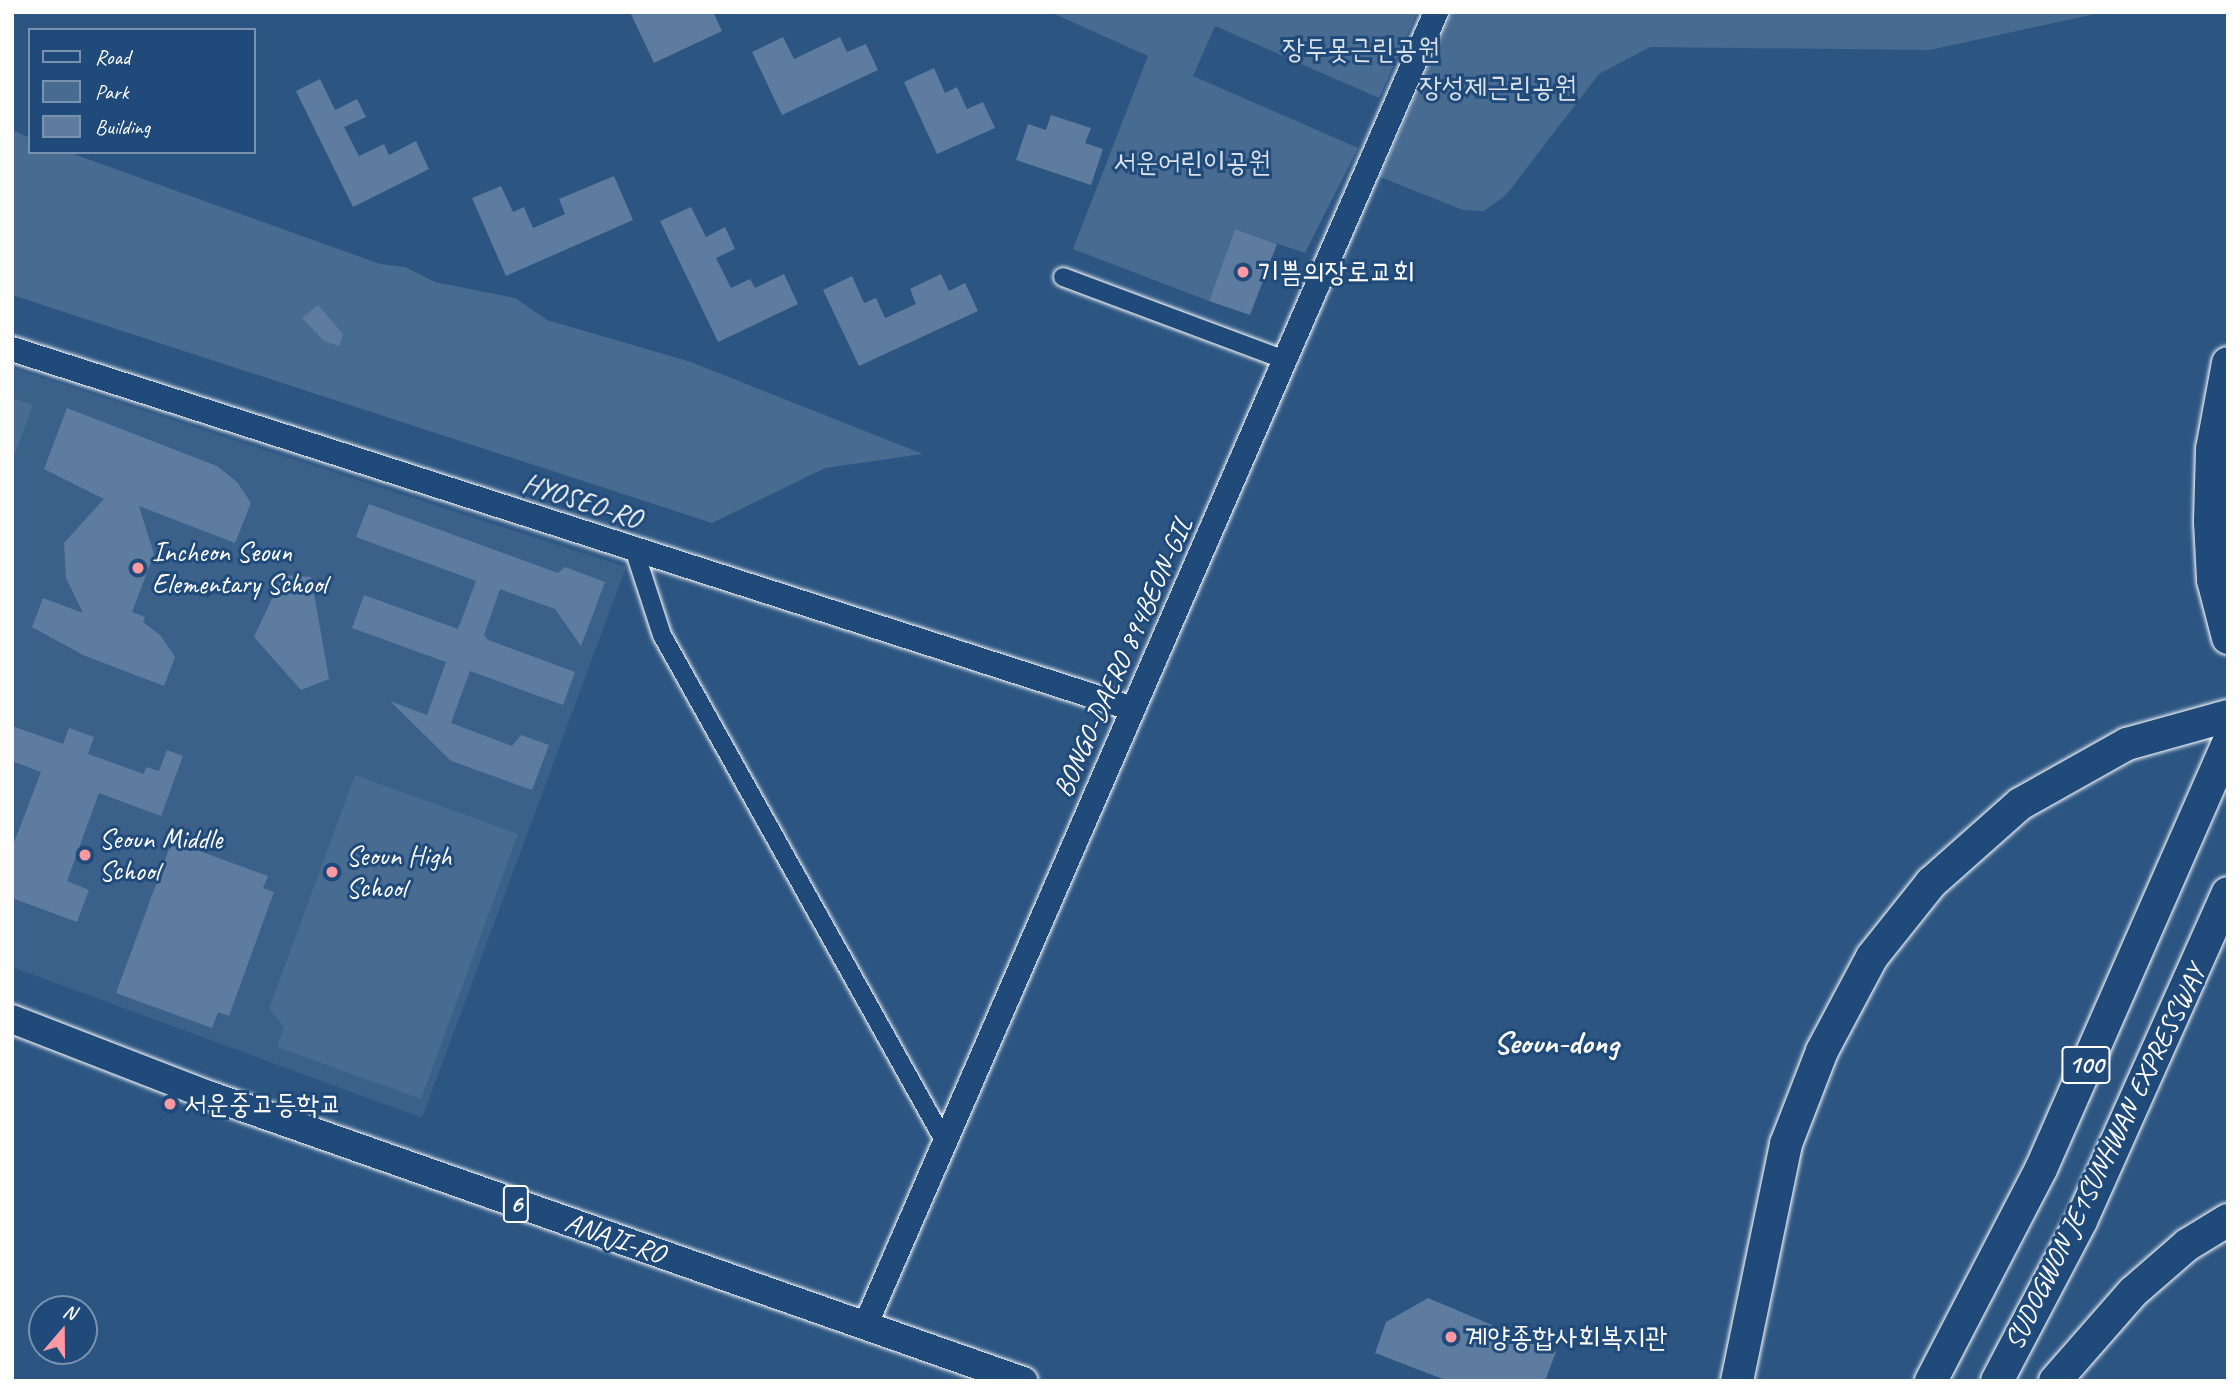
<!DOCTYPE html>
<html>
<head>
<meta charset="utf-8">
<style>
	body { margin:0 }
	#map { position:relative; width:2240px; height:1393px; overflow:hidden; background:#2c5582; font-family:Caveat,"Poor Story",sans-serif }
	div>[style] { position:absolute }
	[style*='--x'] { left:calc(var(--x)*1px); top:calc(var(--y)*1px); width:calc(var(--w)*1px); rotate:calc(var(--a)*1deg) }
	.built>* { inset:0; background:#3b618b }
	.green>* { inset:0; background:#486b92 }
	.building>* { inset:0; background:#5e7c9f }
	.roads { filter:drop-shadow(0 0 2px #fff) drop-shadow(0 0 2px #fff) }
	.street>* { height:18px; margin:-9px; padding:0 9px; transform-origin:9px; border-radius:9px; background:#1f4a7a }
	.secondary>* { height:24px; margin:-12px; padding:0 12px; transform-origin:12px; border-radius:12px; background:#1f4a7a }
	.primary>* { height:28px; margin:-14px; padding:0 14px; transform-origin:14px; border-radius:14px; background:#1f4a7a }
	.highway>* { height:32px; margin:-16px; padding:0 16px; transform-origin:16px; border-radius:16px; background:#1f4a7a }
	.dots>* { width:19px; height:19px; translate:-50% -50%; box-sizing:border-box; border:4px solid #1f4a7a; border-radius:50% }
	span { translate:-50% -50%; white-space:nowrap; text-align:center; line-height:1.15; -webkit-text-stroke:6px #1f4a7a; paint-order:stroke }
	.shield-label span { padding:2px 5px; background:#1f4a7a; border:2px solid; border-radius:5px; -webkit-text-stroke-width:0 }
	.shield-label { font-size:26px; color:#fff; font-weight:700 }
	.park-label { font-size:28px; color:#dae1e9 }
	.poi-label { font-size:28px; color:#fff }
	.left { translate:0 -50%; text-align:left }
	.street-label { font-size:28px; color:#fff }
	.quarter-label { font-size:32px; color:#fff; font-weight:700 }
	.frame { position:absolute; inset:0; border:14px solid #fff; pointer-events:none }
	.legend { position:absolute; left:28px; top:28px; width:228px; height:126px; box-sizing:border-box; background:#1f4a7a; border:2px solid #7992af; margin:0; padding:9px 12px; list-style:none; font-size:21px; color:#fff }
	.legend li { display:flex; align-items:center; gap:14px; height:35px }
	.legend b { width:35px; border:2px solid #7992af }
	.north { position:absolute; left:28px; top:1295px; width:70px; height:70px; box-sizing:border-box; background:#1f4a7a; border:2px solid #7992af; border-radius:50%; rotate:20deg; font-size:19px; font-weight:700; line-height:28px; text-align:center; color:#fff }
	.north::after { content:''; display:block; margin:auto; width:24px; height:32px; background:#ff9aa2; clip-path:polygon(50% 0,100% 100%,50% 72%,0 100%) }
</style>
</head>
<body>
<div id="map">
	<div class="built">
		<i style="clip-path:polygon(12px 368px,626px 567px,422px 1118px,12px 967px)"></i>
	</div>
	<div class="green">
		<i style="clip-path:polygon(1050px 12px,1417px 12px,1379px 98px,1215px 26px,1193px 76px,1358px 148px,1305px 253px,1235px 229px,1209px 301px,1073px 249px,1148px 56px)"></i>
		<i style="clip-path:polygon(1452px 12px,2104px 12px,1930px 50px,1650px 47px,1599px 74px,1506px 195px,1484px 211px,1463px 210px,1380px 177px)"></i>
		<i style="clip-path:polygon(12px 130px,30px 138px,30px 152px,68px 152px,380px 264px,405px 267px,435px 282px,515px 298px,547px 320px,691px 362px,923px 454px,825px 468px,712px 523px,12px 295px)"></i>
		<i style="clip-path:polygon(12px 398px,33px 405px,12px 462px)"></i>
		<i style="clip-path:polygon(355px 775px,518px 834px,421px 1099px,277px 1047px,284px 1027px,269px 1009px)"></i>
	</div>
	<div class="building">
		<i style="clip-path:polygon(630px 12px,713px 12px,722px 31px,654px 63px)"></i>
		<i style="clip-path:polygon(783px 37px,794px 59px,840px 37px,847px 52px,866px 44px,878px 70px,782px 115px,752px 52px)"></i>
		<i style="clip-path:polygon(934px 68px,945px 93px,957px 87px,967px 109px,983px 102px,995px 128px,937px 154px,904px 82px)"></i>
		<i style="clip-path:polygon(320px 79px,335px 110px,357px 99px,366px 117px,344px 127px,359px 156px,384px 144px,389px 155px,416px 141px,429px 169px,353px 207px,296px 91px)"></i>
		<i style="clip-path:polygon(1051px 115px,1091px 128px,1085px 143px,1103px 149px,1091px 185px,1016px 160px,1028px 124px,1046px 130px)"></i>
		<i style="clip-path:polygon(614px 176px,633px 220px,506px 276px,472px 198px,501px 186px,513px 212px,524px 207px,533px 228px,565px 214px,559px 199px)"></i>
		<i style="clip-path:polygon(691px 207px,706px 237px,725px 227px,735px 249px,716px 258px,731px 288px,750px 279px,755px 288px,784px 274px,798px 304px,718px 342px,660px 221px)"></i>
		<i style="clip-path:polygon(1235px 229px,1277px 244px,1250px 315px,1209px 301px)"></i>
		<i style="clip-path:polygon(941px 274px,949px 291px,965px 283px,978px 311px,859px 366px,823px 290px,852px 276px,864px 303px,876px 298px,885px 318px,916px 304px,910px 289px)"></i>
		<i style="clip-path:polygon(318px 305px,343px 334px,339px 346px,324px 341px,302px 318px)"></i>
		<i style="clip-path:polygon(67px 408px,217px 466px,237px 482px,251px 503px,235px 543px,139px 506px,154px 554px,132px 612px,145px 617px,143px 622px,161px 636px,175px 657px,164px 686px,83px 655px,32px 627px,43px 598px,83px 613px,66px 578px,64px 543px,104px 499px,44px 469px)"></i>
		<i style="clip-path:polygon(369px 504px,558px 573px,565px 567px,605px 582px,581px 646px,555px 609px,500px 589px,484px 635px,488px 640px,575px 672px,563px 705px,470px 671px,451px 723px,512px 746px,521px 735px,549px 745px,532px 790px,451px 761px,390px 701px,427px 715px,446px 662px,352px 628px,364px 595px,458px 629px,476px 581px,356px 537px)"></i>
		<i style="clip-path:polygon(283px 575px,311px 577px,329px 679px,301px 690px,254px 637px)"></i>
		<i style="clip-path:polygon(12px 726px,63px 744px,69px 728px,94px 737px,88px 754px,144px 774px,146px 767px,159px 771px,167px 750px,183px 756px,161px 816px,99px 793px,67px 881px,89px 890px,77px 922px,12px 898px,12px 848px,41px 772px,12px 761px)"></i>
		<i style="clip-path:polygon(172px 841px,268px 876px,263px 888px,274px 892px,229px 1016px,218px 1012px,212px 1028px,116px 993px)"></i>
		<i style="clip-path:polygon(1428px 1298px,1556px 1352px,1545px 1381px,1448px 1381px,1375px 1353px,1386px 1322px)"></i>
	</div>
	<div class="roads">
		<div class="street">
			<i style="--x:1063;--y:277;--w:237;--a:20.5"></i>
			<i style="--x:634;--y:549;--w:90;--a:72"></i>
			<i style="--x:662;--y:635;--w:581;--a:60.83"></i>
		</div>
		<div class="secondary">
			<i style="--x:12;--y:349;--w:1177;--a:17.8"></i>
			<i style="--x:865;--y:1326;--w:1433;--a:-66.51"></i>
		</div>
		<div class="primary">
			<i style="--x:12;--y:1019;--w:213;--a:21.2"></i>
			<i style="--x:211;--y:1096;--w:861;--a:19.34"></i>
		</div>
		<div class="highway">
			<i style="--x:2228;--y:363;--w:87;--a:100.5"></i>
			<i style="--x:2212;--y:449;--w:73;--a:91.6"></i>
			<i style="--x:2210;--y:522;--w:58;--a:87"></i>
			<i style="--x:2213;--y:580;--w:60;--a:75.5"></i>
			<i style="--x:1737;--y:1381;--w:242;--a:-78.3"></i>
			<i style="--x:1786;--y:1144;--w:100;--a:-68.8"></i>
			<i style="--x:1822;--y:1051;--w:106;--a:-62"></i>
			<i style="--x:1872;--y:957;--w:95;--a:-51.4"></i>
			<i style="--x:1931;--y:883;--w:119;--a:-41.6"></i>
			<i style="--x:2020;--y:804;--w:123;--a:-29.3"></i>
			<i style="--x:2127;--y:744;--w:105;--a:-15.5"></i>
			<i style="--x:1931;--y:1381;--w:239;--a:-62.6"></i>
			<i style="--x:2041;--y:1169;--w:465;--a:-66.3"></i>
			<i style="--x:1997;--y:1381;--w:181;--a:-62.3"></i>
			<i style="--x:2081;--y:1221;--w:359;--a:-65.9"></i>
			<i style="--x:2055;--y:1381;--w:118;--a:-48.8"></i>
			<i style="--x:2133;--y:1292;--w:72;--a:-41"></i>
			<i style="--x:2187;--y:1245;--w:48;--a:-31.4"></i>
		</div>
	</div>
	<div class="dots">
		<i style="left:1243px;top:272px;background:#ff9aa2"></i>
		<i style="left:138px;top:568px;background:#ff9aa2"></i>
		<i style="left:85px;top:855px;background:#ff9aa2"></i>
		<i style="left:332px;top:872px;background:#ff9aa2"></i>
		<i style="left:170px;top:1104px;background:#ff9aa2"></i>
		<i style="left:1451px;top:1337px;background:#ff9aa2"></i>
	</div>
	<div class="shield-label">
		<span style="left:2086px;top:1065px">100</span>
		<span style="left:516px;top:1204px">6</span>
	</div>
	<div class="park-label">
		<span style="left:1361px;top:49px">장두못근린공원</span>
		<span style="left:1498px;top:87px">장성제근린공원</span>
		<span style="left:1192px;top:162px">서운어린이공원</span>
	</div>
	<div class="poi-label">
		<span class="left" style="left:1257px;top:272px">기쁨의장로교회</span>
		<span class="left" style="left:152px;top:568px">Incheon Seoun<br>Elementary School</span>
		<span class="left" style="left:99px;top:855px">Seoun Middle<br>School</span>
		<span class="left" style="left:346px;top:872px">Seoun High<br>School</span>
		<span class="left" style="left:184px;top:1104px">서운중고등학교</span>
		<span class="left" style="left:1465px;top:1337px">계양종합사회복지관</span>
	</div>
	<div class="street-label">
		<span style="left:582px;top:501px;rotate:18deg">HYOSEO-RO</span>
		<span style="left:1123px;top:657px;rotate:-66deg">BONGO-DAERO 894BEON-GIL</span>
		<span style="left:2105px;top:1157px;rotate:-64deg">SUDOGWON JE1SUNHWAN EXPRESSWAY</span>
		<span style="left:615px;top:1238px;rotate:19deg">ANAJI-RO</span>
	</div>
	<div class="quarter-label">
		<span style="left:1556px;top:1043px">Seoun-dong</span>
	</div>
	<div class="frame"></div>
	<ul class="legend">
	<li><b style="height:9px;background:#1f4a7a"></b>Road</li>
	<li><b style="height:19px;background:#486b92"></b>Park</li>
	<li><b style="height:19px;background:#5e7c9f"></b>Building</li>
	</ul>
	<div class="north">N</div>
</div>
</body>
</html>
